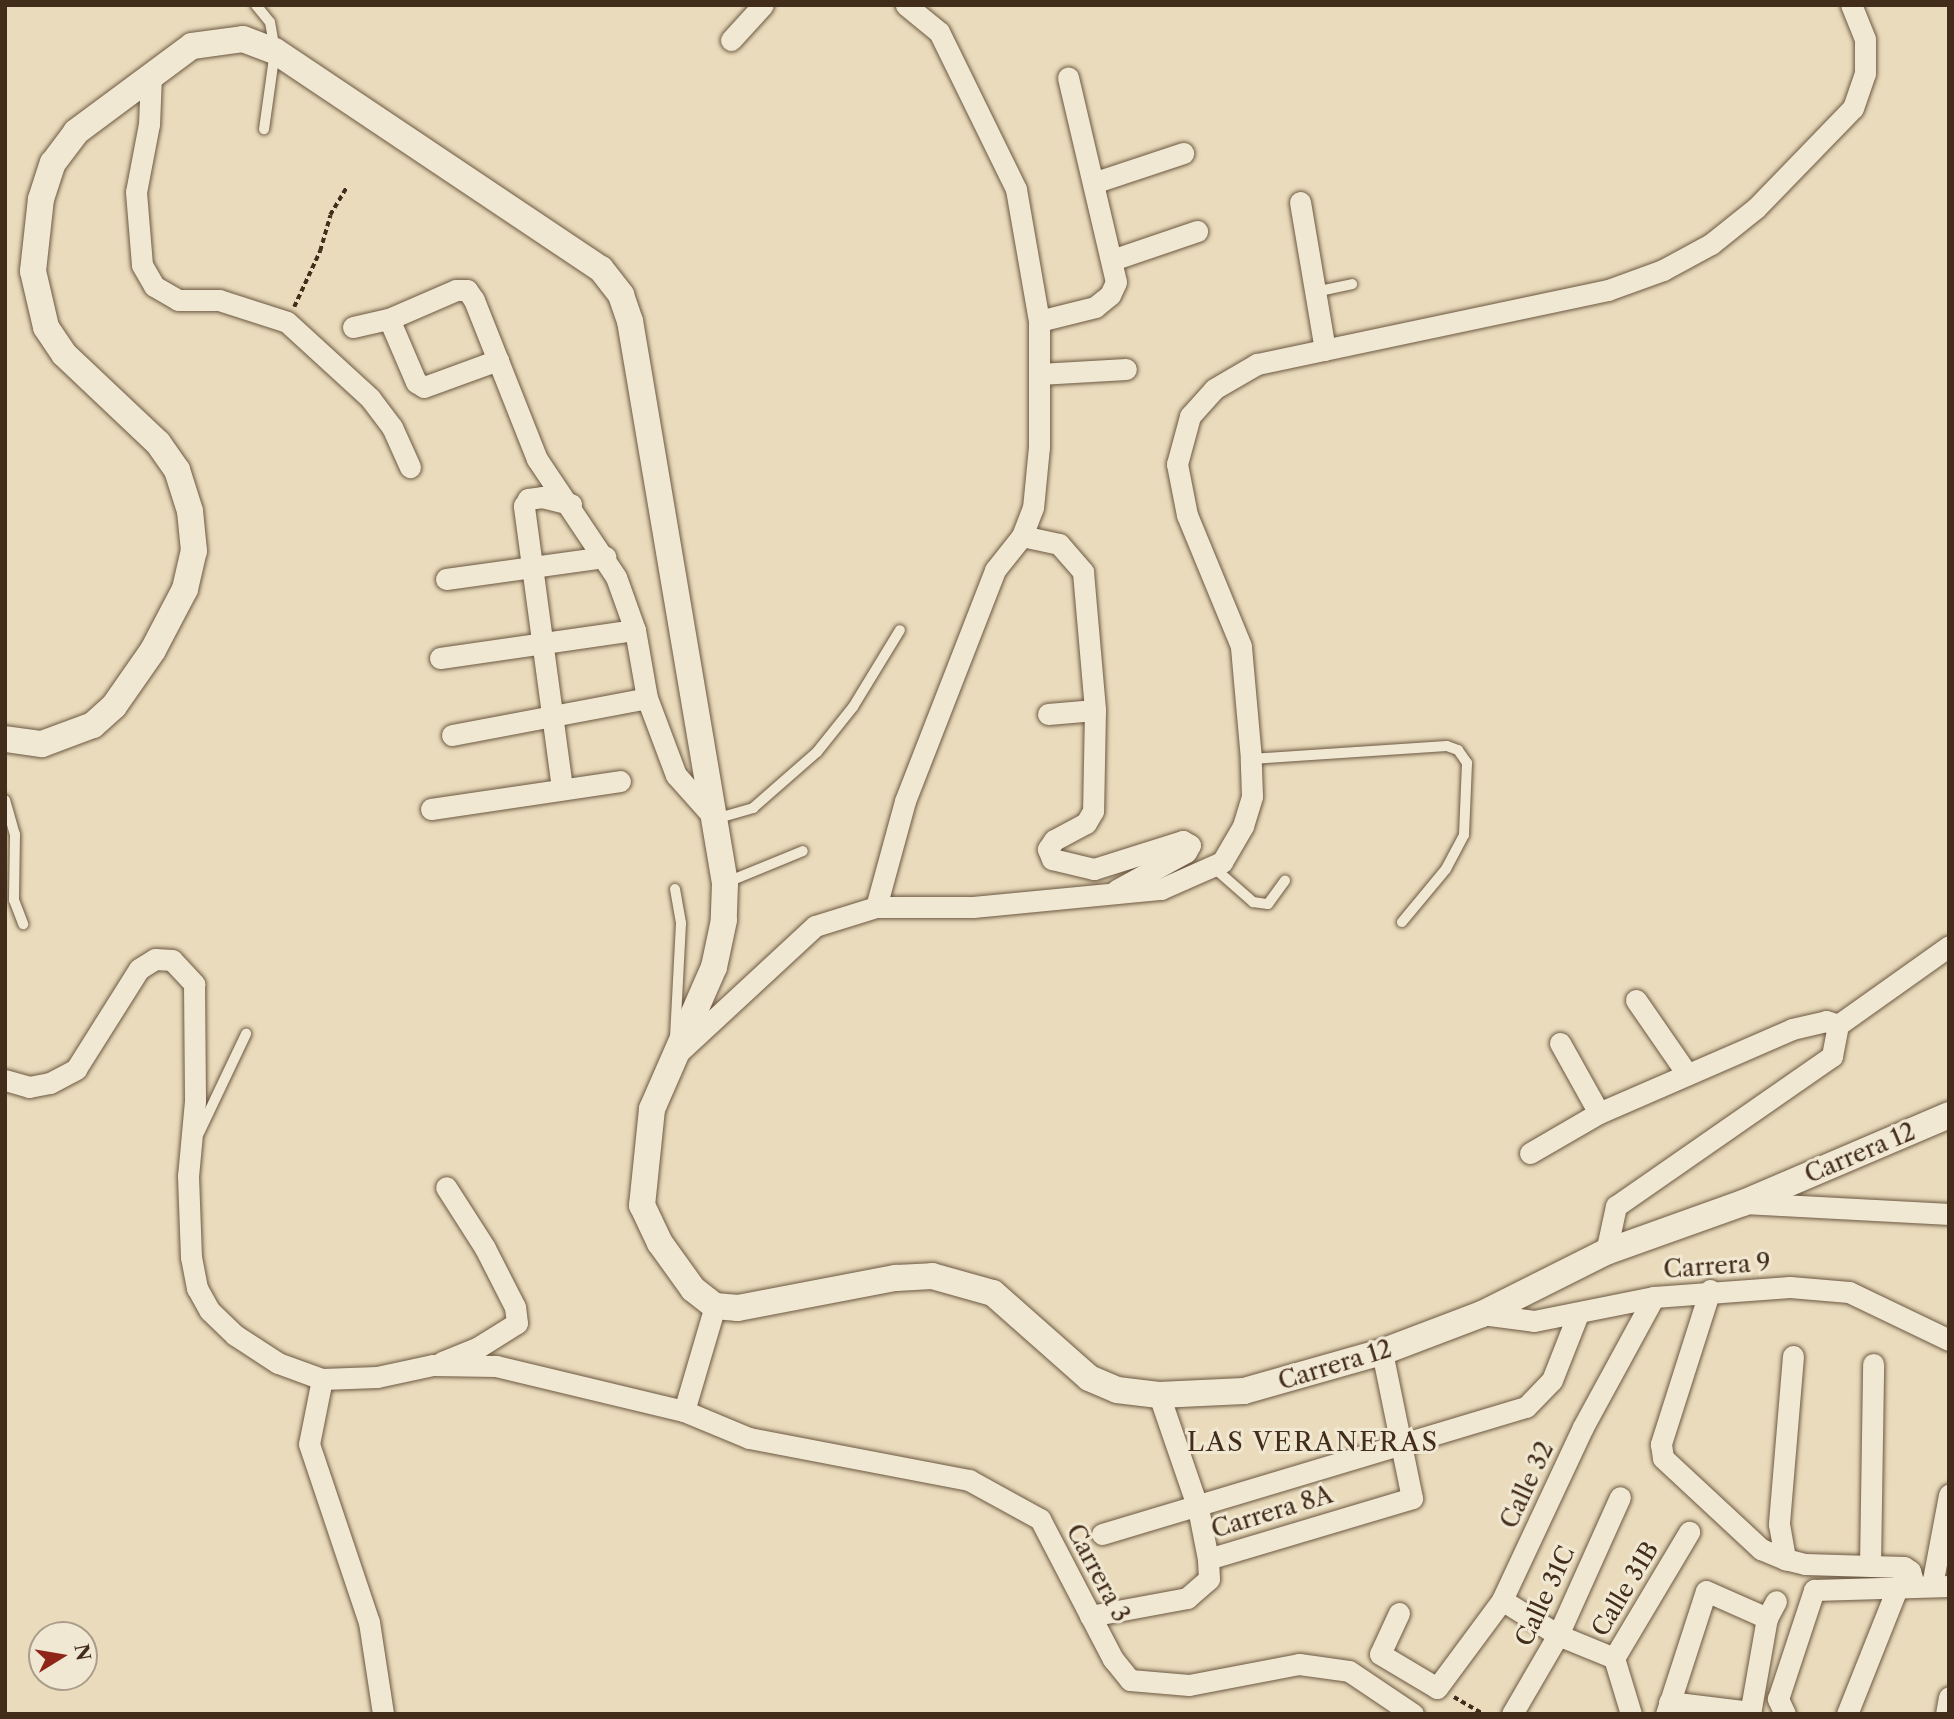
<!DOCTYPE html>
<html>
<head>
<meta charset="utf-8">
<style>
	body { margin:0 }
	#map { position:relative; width:1954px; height:1719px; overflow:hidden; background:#e9dbbb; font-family:"Libre Caslon Text",serif }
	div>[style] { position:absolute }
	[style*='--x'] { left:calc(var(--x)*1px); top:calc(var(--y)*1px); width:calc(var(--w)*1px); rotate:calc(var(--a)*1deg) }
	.path>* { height:3.5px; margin-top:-1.75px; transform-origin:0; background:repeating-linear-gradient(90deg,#422c1a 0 5px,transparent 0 8.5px) }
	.roads { filter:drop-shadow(0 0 2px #6c5842) drop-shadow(0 0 2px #6c5842) }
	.service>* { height:10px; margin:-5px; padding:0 5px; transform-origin:5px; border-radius:5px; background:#f1e8d3 }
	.minor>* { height:21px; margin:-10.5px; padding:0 10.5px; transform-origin:10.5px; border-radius:10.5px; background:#f1e8d3 }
	.tertiary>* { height:26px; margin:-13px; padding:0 13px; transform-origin:13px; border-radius:13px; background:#f1e8d3 }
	span { translate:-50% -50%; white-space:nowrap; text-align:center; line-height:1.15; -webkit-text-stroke:6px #f1e8d3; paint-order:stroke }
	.street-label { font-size:24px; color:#422c1a }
	.neighbourhood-label { font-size:26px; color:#422c1a; letter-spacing:2px }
	.frame { position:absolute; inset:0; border:7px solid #422c1a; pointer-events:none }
	.north { position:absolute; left:28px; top:1621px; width:70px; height:70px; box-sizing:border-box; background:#f1e8d3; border:2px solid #ab9d89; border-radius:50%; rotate:79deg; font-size:19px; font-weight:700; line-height:28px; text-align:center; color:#422c1a }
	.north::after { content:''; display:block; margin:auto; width:24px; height:32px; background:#8f2418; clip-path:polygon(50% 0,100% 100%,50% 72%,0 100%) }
</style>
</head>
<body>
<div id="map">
	<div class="path">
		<i style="--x:294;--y:307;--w:62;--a:-65.1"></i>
		<i style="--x:320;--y:251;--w:37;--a:-74"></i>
		<i style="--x:330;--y:215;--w:33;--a:-59"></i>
		<i style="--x:1454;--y:1697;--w:34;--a:30"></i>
	</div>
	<div class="roads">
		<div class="service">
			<i style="--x:256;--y:5;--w:22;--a:51"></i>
			<i style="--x:270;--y:22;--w:29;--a:80"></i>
			<i style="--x:275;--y:51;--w:79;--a:98"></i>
			<i style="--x:1315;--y:292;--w:38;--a:-12"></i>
			<i style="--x:1251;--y:759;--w:196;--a:-3.8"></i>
			<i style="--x:1447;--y:746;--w:12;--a:20"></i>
			<i style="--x:1458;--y:750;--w:16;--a:55"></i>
			<i style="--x:1467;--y:763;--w:72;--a:92.4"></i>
			<i style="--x:1464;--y:835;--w:38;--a:118"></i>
			<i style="--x:1446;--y:869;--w:69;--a:129.7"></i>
			<i style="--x:5;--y:800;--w:35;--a:74"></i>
			<i style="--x:15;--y:834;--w:66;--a:90.9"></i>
			<i style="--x:14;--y:900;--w:26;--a:69"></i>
			<i style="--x:715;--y:819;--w:40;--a:-16"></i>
			<i style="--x:753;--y:808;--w:85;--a:-41.2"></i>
			<i style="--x:817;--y:752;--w:58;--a:-51.3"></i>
			<i style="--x:853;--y:707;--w:90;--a:-58.6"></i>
			<i style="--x:1212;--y:866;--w:55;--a:41.3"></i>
			<i style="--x:1253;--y:902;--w:15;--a:8"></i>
			<i style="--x:1268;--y:904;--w:29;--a:-54"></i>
			<i style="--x:725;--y:883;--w:84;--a:-22.3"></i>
			<i style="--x:675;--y:889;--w:35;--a:80"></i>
			<i style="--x:681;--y:923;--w:116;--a:93"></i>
			<i style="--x:199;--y:1133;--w:110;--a:-64.6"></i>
		</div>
		<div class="minor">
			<i style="--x:731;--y:40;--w:47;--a:-47.6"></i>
			<i style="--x:151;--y:75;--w:49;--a:92.3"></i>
			<i style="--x:149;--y:124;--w:69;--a:100.8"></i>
			<i style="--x:136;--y:192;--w:73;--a:85.3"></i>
			<i style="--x:142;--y:265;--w:24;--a:60"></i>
			<i style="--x:154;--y:286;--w:28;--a:30"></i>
			<i style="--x:178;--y:300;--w:41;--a:0"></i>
			<i style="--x:219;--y:300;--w:71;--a:17.9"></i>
			<i style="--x:287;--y:322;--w:113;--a:42.5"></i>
			<i style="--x:370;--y:398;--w:36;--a:53"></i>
			<i style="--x:392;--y:427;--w:44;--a:65.8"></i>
			<i style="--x:1096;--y:182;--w:92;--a:-18.4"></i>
			<i style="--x:1300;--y:202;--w:150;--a:80.4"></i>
			<i style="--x:1112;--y:260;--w:90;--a:-18.8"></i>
			<i style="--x:389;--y:319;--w:69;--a:66.8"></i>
			<i style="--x:416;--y:382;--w:9;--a:32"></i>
			<i style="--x:424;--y:387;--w:79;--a:-20"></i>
			<i style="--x:1039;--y:321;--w:58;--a:-14"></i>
			<i style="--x:1095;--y:307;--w:19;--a:-39"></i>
			<i style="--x:1110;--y:295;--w:14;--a:-65"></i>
			<i style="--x:1116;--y:282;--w:210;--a:-103.2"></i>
			<i style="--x:353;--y:327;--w:37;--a:-13"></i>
			<i style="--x:389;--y:319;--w:73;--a:-23.4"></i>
			<i style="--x:456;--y:290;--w:11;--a:0"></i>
			<i style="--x:467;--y:290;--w:12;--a:55"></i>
			<i style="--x:474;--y:300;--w:171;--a:68.4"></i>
			<i style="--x:537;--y:459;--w:142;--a:56.2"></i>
			<i style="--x:616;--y:577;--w:56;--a:70.3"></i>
			<i style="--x:635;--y:630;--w:69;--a:80"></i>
			<i style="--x:647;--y:698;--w:82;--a:69.4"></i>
			<i style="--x:676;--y:775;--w:59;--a:48.4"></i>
			<i style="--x:1039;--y:374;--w:87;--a:-3.3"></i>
			<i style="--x:1022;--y:536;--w:38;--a:12"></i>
			<i style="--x:1059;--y:544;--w:37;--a:49"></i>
			<i style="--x:1083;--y:572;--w:139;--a:85"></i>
			<i style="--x:1095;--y:710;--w:101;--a:91.1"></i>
			<i style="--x:1093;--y:811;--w:14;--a:120"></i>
			<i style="--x:1086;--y:823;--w:36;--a:152"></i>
			<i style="--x:1054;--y:840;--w:11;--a:124"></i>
			<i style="--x:1048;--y:849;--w:11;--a:68"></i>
			<i style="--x:1052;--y:859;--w:43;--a:13.4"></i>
			<i style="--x:1094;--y:869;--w:93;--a:-17.5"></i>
			<i style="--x:1183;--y:841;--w:8;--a:30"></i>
			<i style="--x:1190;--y:845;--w:8;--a:120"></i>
			<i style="--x:1186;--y:852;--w:79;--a:151.2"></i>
			<i style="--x:446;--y:579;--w:161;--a:-7.9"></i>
			<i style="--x:440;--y:658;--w:197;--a:-8.2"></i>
			<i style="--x:1048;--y:714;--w:47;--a:-4.9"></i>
			<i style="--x:452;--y:735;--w:198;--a:-10.7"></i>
			<i style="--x:562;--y:788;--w:285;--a:-97.7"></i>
			<i style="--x:524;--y:506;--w:8;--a:-60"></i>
			<i style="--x:528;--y:499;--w:14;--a:-8"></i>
			<i style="--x:542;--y:497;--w:30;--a:14"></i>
			<i style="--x:431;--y:809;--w:191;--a:-8.4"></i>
			<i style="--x:876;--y:907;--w:110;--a:-74.7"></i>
			<i style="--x:905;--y:801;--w:248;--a:-68.7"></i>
			<i style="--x:995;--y:570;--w:43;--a:-51.5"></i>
			<i style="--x:1022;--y:536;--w:30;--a:-69"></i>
			<i style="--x:1033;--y:508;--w:61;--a:-84.4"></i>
			<i style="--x:1039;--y:447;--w:126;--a:-90"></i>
			<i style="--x:1039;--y:321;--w:134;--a:-99.9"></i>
			<i style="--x:1016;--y:189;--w:175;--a:-116.1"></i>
			<i style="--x:939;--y:32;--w:43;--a:-140.7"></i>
			<i style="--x:1636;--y:1000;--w:90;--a:55.4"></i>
			<i style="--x:1838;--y:1025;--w:136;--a:-35.4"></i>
			<i style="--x:1560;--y:1043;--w:80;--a:60.9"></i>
			<i style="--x:680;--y:1051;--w:184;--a:-42.8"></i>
			<i style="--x:815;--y:926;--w:64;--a:-17.3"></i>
			<i style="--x:876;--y:907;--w:97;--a:0"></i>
			<i style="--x:973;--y:907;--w:189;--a:-5.5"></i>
			<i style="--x:1161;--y:889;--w:67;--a:-23.9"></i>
			<i style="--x:1222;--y:862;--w:42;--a:-59.7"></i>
			<i style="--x:1243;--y:826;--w:31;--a:-73"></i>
			<i style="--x:1252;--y:796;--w:37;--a:-92"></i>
			<i style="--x:1251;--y:759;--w:113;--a:-95.1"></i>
			<i style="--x:1241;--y:646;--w:142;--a:-112.4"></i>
			<i style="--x:1187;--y:515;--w:52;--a:-101.1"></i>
			<i style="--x:1177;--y:464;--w:50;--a:-74.8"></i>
			<i style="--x:1190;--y:416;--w:36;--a:-48"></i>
			<i style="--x:1214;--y:389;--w:50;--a:-30.2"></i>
			<i style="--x:1257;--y:364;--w:359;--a:-11.9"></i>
			<i style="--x:1608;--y:290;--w:59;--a:-20"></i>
			<i style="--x:1663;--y:270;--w:55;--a:-28.4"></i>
			<i style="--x:1711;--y:244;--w:58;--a:-38.7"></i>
			<i style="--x:1756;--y:208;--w:139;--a:-45.9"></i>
			<i style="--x:1853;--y:108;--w:37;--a:-71"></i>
			<i style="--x:1865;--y:73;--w:34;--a:-90"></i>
			<i style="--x:1865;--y:39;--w:37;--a:-112"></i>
			<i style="--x:5;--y:1080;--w:25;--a:16"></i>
			<i style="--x:29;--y:1087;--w:21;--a:-11"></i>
			<i style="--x:50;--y:1083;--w:30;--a:-28"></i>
			<i style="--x:76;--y:1069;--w:118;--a:-57.8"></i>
			<i style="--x:139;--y:969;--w:19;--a:-32"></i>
			<i style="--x:155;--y:959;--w:17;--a:3"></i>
			<i style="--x:172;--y:960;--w:33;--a:47"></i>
			<i style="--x:194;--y:984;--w:117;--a:89.5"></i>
			<i style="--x:195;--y:1101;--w:75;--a:95.3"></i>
			<i style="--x:188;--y:1176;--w:81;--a:87.9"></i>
			<i style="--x:191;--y:1257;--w:32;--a:79"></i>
			<i style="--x:197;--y:1288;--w:26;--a:61"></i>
			<i style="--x:210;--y:1311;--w:35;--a:44"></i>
			<i style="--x:235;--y:1335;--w:51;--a:33.1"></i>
			<i style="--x:278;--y:1363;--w:47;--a:20"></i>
			<i style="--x:322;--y:1379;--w:55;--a:-2.1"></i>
			<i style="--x:377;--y:1377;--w:57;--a:-12.1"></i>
			<i style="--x:433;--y:1365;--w:63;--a:0.9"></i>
			<i style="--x:496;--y:1366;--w:193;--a:13.5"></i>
			<i style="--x:684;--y:1411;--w:70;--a:22.6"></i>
			<i style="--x:749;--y:1438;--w:224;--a:10.8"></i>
			<i style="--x:969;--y:1480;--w:81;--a:28.8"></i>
			<i style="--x:1040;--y:1519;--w:158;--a:62.5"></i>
			<i style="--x:1113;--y:1659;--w:27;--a:51"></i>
			<i style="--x:1130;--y:1680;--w:59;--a:4.8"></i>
			<i style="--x:1189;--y:1685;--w:112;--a:-10.8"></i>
			<i style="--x:1299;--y:1664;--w:50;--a:8"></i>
			<i style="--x:1349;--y:1671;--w:77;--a:33.9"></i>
			<i style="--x:1530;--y:1153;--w:80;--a:-30.1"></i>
			<i style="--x:1599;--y:1113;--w:210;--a:-23.5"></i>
			<i style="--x:1792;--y:1029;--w:35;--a:-13"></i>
			<i style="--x:1826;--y:1021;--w:13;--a:18"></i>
			<i style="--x:1838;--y:1025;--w:32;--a:101"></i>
			<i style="--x:1832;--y:1056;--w:263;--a:145.2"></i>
			<i style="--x:1616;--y:1206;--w:47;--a:102.3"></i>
			<i style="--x:1745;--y:1203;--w:204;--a:3.1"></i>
			<i style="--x:1710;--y:1290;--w:162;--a:107.7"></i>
			<i style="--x:1661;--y:1444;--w:14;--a:82"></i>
			<i style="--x:1663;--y:1458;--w:134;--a:42.9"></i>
			<i style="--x:1761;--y:1549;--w:26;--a:23"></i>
			<i style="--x:1482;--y:1314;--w:52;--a:7.7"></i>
			<i style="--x:1534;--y:1321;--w:122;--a:-11.3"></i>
			<i style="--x:1654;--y:1297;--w:136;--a:-4.2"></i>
			<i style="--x:1790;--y:1287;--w:59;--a:4.8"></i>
			<i style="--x:1849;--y:1292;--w:111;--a:25.6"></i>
			<i style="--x:1793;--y:1356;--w:169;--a:94.8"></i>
			<i style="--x:1779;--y:1524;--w:36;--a:80"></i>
			<i style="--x:1785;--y:1559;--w:21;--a:14"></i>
			<i style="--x:1805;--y:1564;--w:99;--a:1.7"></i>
			<i style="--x:1904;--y:1567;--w:7;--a:34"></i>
			<i style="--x:1910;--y:1571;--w:15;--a:74"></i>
			<i style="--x:442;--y:1362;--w:38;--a:-22"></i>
			<i style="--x:477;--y:1348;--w:47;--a:-32"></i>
			<i style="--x:517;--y:1323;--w:16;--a:-97"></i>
			<i style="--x:515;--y:1307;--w:66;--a:-117"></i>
			<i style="--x:485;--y:1248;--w:72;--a:-122.6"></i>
			<i style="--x:322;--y:1379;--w:66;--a:101.3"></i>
			<i style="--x:309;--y:1444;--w:188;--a:71.4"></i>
			<i style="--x:369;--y:1622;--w:93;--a:81.3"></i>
			<i style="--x:1159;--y:1395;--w:120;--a:71"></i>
			<i style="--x:1198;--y:1508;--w:52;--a:78.9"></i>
			<i style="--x:684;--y:1411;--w:109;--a:-73.6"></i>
			<i style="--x:1102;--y:1534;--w:443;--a:-16.7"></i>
			<i style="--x:1526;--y:1407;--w:37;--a:-46"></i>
			<i style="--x:1552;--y:1380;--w:71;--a:-68.5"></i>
			<i style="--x:1870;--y:1565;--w:201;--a:-89.1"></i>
			<i style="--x:1932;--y:1585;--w:92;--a:-79.3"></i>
			<i style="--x:1502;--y:1600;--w:66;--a:32"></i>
			<i style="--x:1558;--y:1635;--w:61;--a:22.3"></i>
			<i style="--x:1399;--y:1613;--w:45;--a:114.9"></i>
			<i style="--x:1380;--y:1654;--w:66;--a:30.8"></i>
			<i style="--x:1437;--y:1688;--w:109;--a:-53.5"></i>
			<i style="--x:1502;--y:1600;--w:191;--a:-64.9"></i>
			<i style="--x:1583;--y:1427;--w:148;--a:-61.4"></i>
			<i style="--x:1090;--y:1616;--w:99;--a:-10.5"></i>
			<i style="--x:1187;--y:1598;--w:29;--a:-41"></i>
			<i style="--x:1209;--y:1579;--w:20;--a:-93"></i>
			<i style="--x:1208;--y:1559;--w:213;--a:-16.6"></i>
			<i style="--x:1412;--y:1498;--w:149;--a:-101.6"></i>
			<i style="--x:1669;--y:1702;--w:82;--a:7"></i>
			<i style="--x:1512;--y:1714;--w:91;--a:-59.8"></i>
			<i style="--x:1558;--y:1635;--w:151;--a:-65.8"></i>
			<i style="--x:1631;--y:1714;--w:59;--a:-106.9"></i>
			<i style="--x:1614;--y:1658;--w:147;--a:-59.2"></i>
			<i style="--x:1666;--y:1714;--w:129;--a:-72"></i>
			<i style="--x:1706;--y:1591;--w:67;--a:23.9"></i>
			<i style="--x:1750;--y:1714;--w:97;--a:-80"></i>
			<i style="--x:1767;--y:1618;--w:19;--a:-62"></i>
			<i style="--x:1785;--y:1714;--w:17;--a:-115"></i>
			<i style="--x:1778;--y:1699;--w:115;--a:-71.7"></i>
			<i style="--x:1814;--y:1590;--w:135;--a:-1.7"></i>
			<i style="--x:1847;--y:1714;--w:138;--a:-68.3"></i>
			<i style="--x:1946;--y:1714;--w:17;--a:-80"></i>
		</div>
		<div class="tertiary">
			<i style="--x:5;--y:739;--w:37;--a:8"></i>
			<i style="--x:42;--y:744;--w:54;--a:-20.4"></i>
			<i style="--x:93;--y:725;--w:28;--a:-42"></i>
			<i style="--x:114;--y:706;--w:68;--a:-55.1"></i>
			<i style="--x:153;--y:650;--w:69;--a:-62.3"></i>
			<i style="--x:185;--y:589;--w:39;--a:-77"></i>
			<i style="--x:194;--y:551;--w:40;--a:-95.7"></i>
			<i style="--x:190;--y:511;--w:43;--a:-107.6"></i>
			<i style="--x:177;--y:470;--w:33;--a:-125"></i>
			<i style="--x:158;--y:443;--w:129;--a:-136.6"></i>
			<i style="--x:64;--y:354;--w:32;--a:-124"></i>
			<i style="--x:46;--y:327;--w:57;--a:-103.1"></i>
			<i style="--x:33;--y:271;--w:72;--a:-83.7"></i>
			<i style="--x:41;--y:199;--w:38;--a:-72"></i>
			<i style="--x:53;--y:163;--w:39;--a:-53"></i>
			<i style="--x:76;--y:132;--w:144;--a:-36.6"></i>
			<i style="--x:192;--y:46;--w:51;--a:-7.8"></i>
			<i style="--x:243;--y:39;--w:34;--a:21"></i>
			<i style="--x:275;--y:51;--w:392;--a:33.8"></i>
			<i style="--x:601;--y:269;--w:33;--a:52"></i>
			<i style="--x:621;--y:295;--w:28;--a:71"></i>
			<i style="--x:630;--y:321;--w:570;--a:80.41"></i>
			<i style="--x:725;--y:883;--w:37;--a:92"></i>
			<i style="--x:724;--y:920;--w:48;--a:102"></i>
			<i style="--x:714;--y:967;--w:155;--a:113.6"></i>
			<i style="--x:652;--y:1109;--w:97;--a:95.9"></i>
			<i style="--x:642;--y:1205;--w:42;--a:64.7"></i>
			<i style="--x:660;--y:1243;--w:57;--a:54.3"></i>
			<i style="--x:693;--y:1289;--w:28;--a:38"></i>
			<i style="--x:715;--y:1306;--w:23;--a:5"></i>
			<i style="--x:738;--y:1308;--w:161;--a:-10.8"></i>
			<i style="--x:896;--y:1278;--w:36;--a:-3"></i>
			<i style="--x:932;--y:1276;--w:63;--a:15.6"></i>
			<i style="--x:993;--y:1293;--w:128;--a:41.5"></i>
			<i style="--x:1089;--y:1378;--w:30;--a:23"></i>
			<i style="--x:1117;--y:1390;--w:42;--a:6.8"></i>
			<i style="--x:1159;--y:1395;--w:85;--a:-2.7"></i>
			<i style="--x:1244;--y:1391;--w:143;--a:-15.8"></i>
			<i style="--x:1382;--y:1352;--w:107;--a:-20.8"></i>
			<i style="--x:1482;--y:1314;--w:139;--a:-26.6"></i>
			<i style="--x:1606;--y:1252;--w:145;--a:-19.7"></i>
			<i style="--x:1743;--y:1203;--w:224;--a:-23.1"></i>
		</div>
	</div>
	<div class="street-label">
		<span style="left:1860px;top:1153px;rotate:-23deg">Carrera 12</span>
		<span style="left:1717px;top:1266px;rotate:-4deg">Carrera 9</span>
		<span style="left:1335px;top:1365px;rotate:-17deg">Carrera 12</span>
		<span style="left:1527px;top:1485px;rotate:-65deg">Calle 32</span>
		<span style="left:1272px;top:1512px;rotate:-17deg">Carrera 8A</span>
		<span style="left:1098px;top:1573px;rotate:62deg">Carrera 3</span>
		<span style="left:1625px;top:1589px;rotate:-59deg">Calle 31B</span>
		<span style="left:1545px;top:1596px;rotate:-65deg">Calle 31C</span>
	</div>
	<div class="neighbourhood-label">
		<span style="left:1313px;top:1443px">LAS VERANERAS</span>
	</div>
	<div class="frame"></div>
	<div class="north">N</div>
</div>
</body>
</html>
